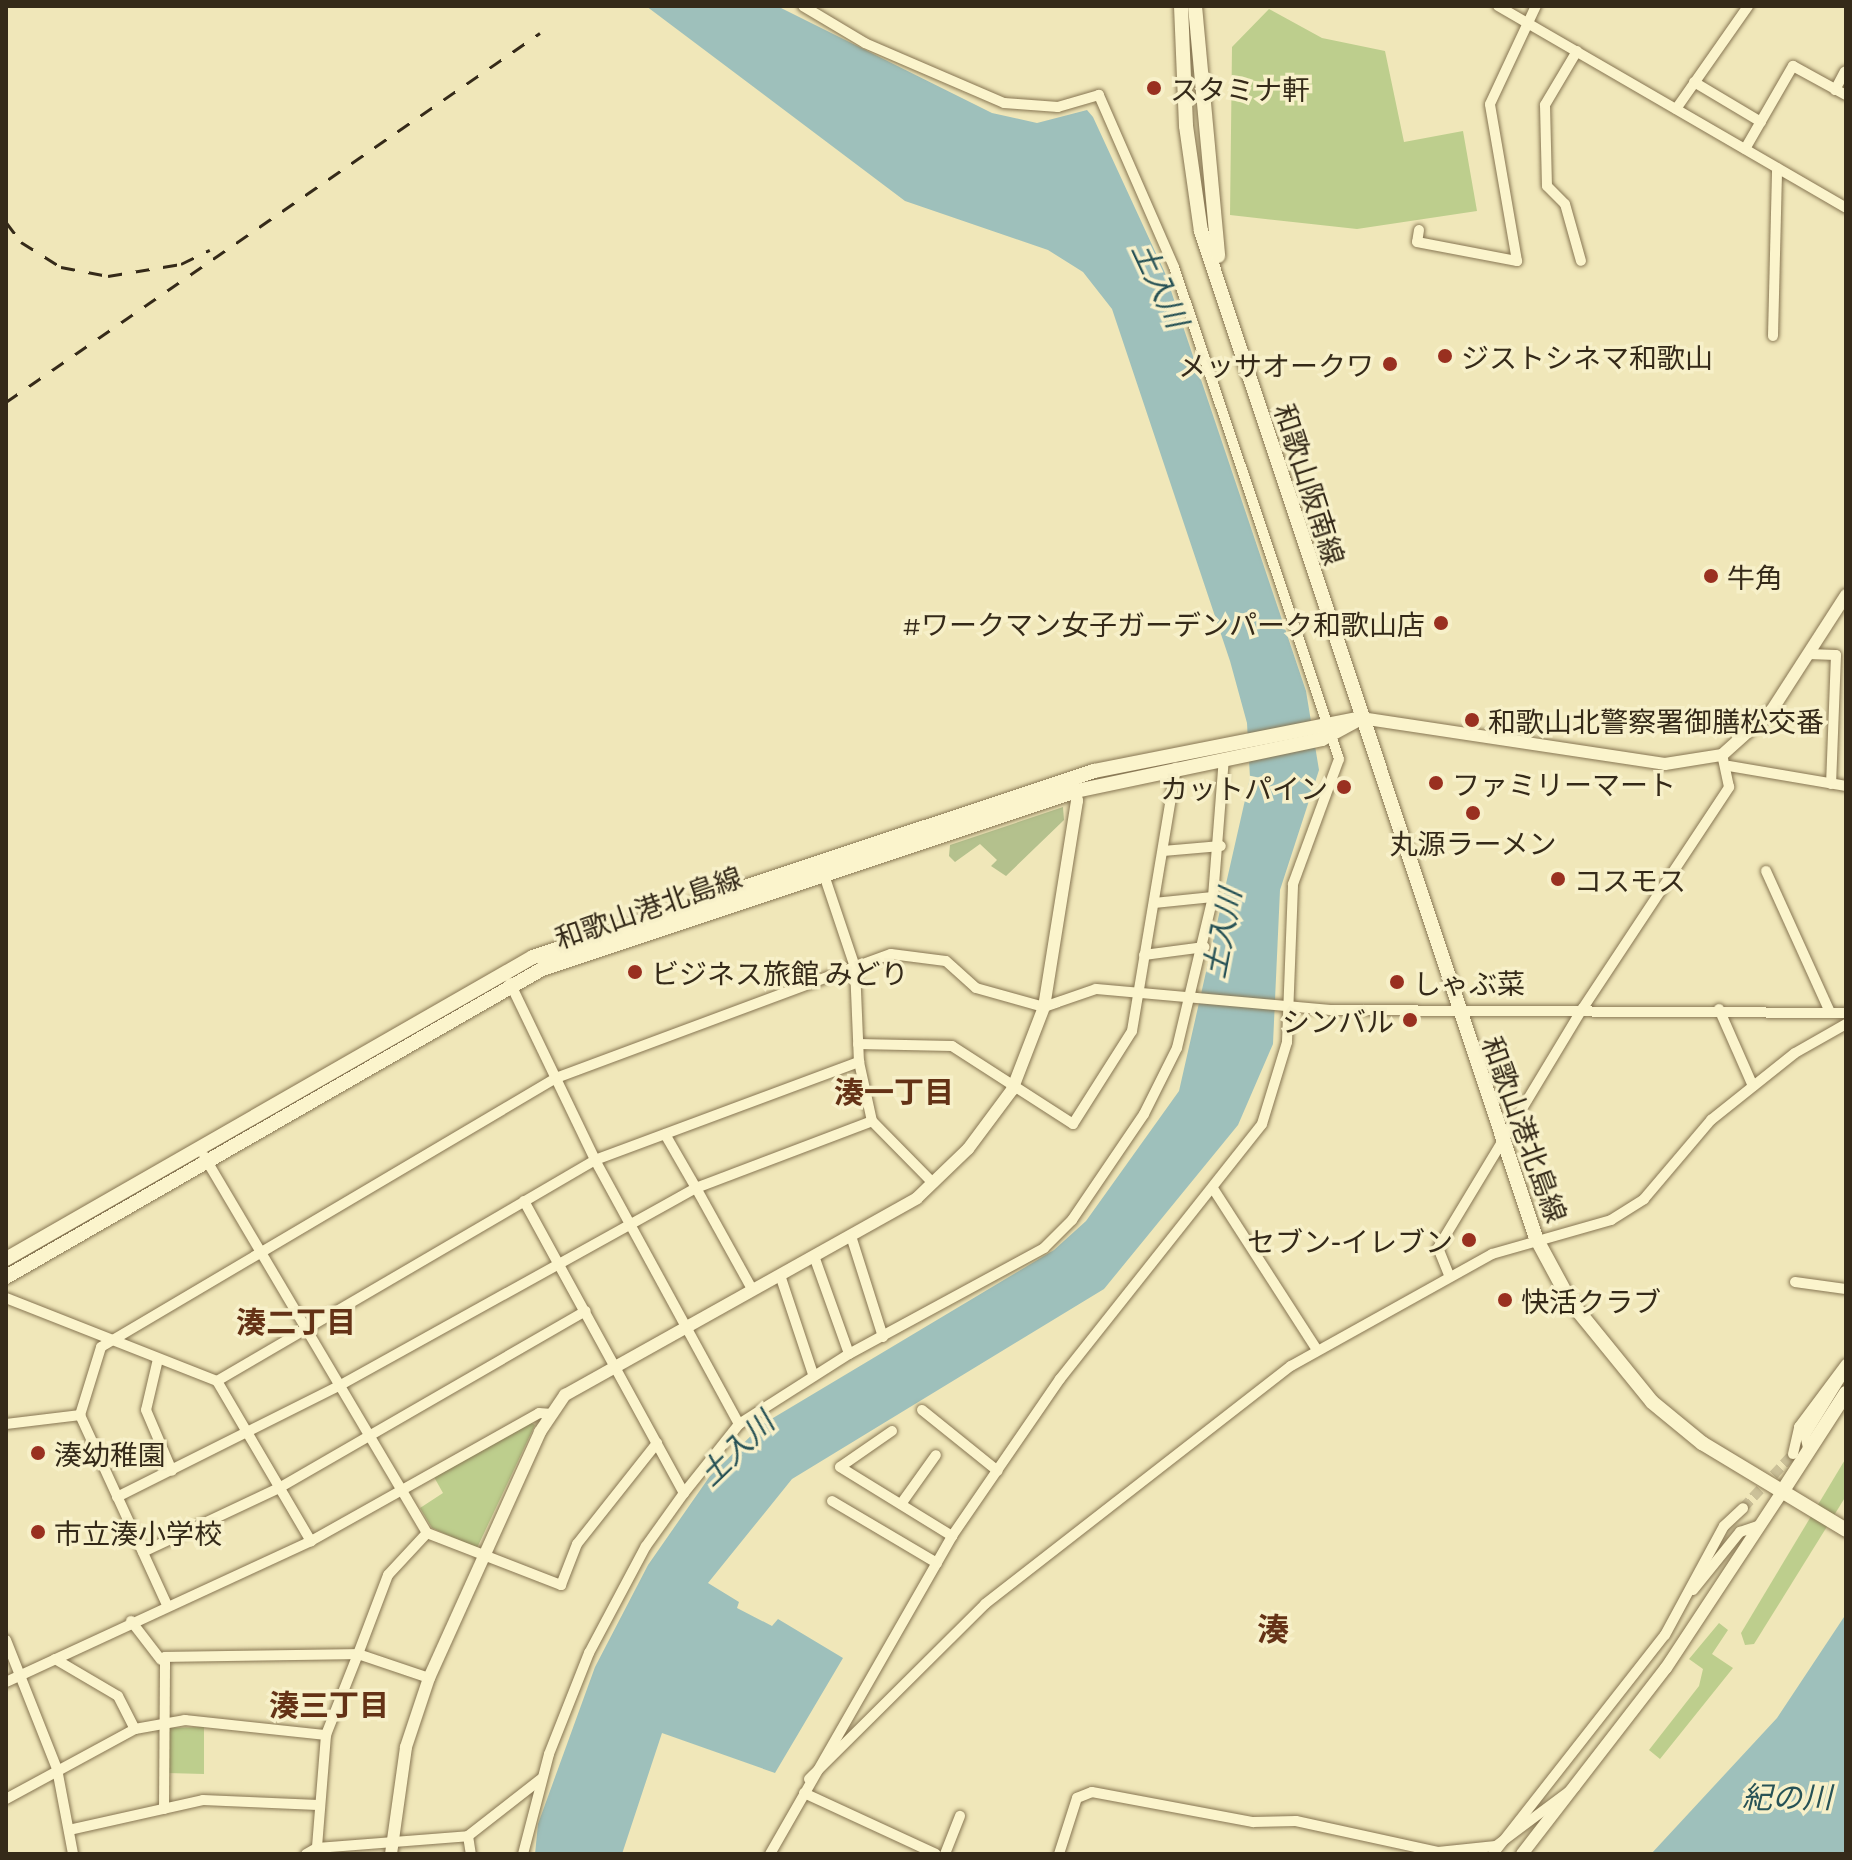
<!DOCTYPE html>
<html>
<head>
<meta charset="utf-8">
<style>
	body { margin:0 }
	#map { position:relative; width:1852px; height:1860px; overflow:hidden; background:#f0e7b9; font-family:Literata,"Noto Sans JP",serif }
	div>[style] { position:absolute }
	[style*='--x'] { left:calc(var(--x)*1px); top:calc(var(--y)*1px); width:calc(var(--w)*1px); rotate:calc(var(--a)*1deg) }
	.green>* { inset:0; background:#bdce8d }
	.cemetery>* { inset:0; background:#b4c18d }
	.water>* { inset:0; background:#9ec0bb }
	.minor-tunnel>* { height:10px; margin-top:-5px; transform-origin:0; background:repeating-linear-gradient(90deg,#cbc199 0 10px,transparent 0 15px) }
	.roads { filter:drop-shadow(0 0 2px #877653) drop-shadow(0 0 2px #877653) }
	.minor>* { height:10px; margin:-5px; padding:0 5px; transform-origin:5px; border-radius:5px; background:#fbf4cc }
	.tertiary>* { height:12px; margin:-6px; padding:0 6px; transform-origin:6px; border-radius:6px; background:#fbf4cc }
	.secondary>* { height:14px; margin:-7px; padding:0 7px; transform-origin:7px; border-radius:7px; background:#fbf4cc }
	.rail>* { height:3px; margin-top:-1.5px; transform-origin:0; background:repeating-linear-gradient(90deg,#352a19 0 14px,transparent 0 28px) }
	.dots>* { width:22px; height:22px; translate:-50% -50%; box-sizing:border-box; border:4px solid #f7f0c9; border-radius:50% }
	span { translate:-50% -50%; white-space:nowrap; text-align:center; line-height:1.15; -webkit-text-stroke:7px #f7f0c9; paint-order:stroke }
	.poi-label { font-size:28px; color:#352a19 }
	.left { translate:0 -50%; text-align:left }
	.right { translate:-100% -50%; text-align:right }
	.street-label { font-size:28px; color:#352a19 }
	.water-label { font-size:30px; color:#275256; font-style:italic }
	.neighbourhood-label { font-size:30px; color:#643216; font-weight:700 }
	.quarter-label { font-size:32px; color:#643216; font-weight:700 }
	.frame { position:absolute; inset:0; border:8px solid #352a19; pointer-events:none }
</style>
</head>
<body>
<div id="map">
	<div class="green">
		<i style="clip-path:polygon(1269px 9px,1322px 38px,1385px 51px,1404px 142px,1463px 131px,1477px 211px,1357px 229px,1230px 215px,1232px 47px)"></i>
		<i style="clip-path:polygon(530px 1422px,535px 1425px,477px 1548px,432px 1528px,420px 1508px,443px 1493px,434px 1477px)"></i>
		<i style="clip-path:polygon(1846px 1458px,1846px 1496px,1754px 1644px,1745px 1645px,1741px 1633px)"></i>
		<i style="clip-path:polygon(1719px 1623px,1728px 1630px,1712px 1654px,1733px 1668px,1660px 1759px,1649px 1750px,1699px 1686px,1703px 1669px,1689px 1659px)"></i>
		<i style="clip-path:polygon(204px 1727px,204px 1774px,167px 1773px,166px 1728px)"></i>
	</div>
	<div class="cemetery">
		<i style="clip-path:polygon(1063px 807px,1064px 820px,1006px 876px,991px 866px,997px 860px,980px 844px,955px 862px,949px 856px,950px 845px)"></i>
	</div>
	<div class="water">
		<i style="clip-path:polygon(646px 6px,777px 6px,992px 113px,1037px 123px,1087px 110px,1093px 117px,1165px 273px,1306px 691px,1319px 770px,1280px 890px,1273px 1044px,1238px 1125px,1104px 1289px,792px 1479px,708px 1583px,739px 1602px,737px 1608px,772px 1626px,778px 1619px,843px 1658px,775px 1773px,662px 1733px,622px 1854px,535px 1854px,538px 1824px,595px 1667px,648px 1565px,710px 1476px,763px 1424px,1054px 1250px,1086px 1221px,1179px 1091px,1250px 778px,1247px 723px,1230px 661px,1112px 309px,1083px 272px,1048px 250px,905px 201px)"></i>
		<i style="clip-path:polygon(1846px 1614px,1846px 1854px,1651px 1854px,1777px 1718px)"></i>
	</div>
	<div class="minor-tunnel">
		<i style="--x:1743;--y:1508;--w:74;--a:-47.2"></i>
	</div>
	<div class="roads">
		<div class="minor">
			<i style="--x:1498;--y:6;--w:402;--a:30.1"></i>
			<i style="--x:1577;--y:51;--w:63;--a:120.7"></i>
			<i style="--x:1545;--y:105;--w:81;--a:88.6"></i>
			<i style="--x:1547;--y:186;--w:25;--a:45"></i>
			<i style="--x:1565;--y:204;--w:59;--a:74.3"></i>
			<i style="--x:1694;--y:82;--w:78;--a:30.8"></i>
			<i style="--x:1835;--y:90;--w:21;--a:-62"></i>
			<i style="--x:1676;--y:109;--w:126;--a:-55"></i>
			<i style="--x:1745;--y:149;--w:96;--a:-60"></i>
			<i style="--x:1793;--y:66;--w:60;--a:28.7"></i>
			<i style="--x:1419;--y:230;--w:12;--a:99"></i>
			<i style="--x:1417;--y:242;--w:102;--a:10.8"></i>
			<i style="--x:1517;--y:261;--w:159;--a:-99.8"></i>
			<i style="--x:1490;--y:104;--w:108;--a:-64.9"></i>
			<i style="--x:1773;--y:336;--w:168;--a:-88.6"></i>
			<i style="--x:1808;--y:654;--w:28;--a:2"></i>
			<i style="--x:1836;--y:655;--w:129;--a:92.2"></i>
			<i style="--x:1729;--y:766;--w:119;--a:9.7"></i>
			<i style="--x:1163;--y:851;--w:58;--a:-4.9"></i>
			<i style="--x:822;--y:869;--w:103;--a:71.4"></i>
			<i style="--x:855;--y:967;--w:95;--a:87.6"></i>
			<i style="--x:859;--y:1062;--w:60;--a:77.6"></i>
			<i style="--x:872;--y:1121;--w:87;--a:45.5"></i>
			<i style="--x:1766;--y:871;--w:155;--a:65.6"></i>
			<i style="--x:1154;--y:903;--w:59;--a:-5.8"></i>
			<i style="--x:1144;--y:955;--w:61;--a:-7.6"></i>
			<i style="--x:510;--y:983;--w:196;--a:64.3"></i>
			<i style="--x:595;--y:1160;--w:301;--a:61.4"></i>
			<i style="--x:1719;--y:1009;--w:84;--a:66.2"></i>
			<i style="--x:858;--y:1044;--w:94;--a:1.2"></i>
			<i style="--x:952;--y:1046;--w:144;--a:32.8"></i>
			<i style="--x:1073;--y:1124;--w:110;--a:-57.6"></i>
			<i style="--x:1132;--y:1031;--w:267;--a:-80.5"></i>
			<i style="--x:204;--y:1156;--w:438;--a:59.4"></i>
			<i style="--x:427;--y:1533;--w:144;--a:21.2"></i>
			<i style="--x:561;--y:1585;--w:44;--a:-68.7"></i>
			<i style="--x:577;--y:1544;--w:129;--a:-51.6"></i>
			<i style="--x:1214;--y:1190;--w:188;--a:57.2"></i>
			<i style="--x:524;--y:1201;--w:333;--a:61.3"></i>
			<i style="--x:684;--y:1493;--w:88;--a:-51.4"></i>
			<i style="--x:739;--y:1424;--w:130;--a:-32.5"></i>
			<i style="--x:849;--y:1354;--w:222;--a:-28.5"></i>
			<i style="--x:1044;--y:1248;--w:40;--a:-45"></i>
			<i style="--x:1072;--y:1220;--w:128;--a:-55.8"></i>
			<i style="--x:1144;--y:1114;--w:74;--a:-63.4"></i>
			<i style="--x:1177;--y:1048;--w:155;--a:-76.6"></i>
			<i style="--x:1213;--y:897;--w:139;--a:-85.5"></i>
			<i style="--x:851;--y:1236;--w:106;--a:72.4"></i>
			<i style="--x:814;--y:1256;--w:104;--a:70.3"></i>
			<i style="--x:780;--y:1275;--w:104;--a:71.6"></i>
			<i style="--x:1449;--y:1275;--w:29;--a:-112"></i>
			<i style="--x:1438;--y:1248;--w:280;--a:-58.9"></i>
			<i style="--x:1583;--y:1008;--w:265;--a:-56.5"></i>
			<i style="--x:1729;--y:787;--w:33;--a:-102"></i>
			<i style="--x:1795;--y:1282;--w:51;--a:7.8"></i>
			<i style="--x:752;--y:1289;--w:115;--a:-119"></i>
			<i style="--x:696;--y:1188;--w:188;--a:-20.8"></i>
			<i style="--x:6;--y:1298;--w:227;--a:21.5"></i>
			<i style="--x:217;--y:1381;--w:186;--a:59.6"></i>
			<i style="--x:158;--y:1359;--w:52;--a:103.2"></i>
			<i style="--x:146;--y:1410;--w:66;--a:66.9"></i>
			<i style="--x:217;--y:1381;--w:438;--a:-30.3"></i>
			<i style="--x:595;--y:1160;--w:282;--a:-20.4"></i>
			<i style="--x:922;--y:1410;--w:97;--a:38.8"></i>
			<i style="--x:6;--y:1424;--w:75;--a:-6.9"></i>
			<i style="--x:892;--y:1431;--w:63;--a:145.3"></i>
			<i style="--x:840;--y:1467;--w:132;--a:31.6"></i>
			<i style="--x:1809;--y:1452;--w:17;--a:-103"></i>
			<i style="--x:1805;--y:1435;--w:74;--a:-58.2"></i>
			<i style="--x:1793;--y:1454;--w:28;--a:-77"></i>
			<i style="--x:1799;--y:1427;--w:79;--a:-53.3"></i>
			<i style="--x:117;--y:1497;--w:246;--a:-26.6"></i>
			<i style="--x:337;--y:1387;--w:410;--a:-29"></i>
			<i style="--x:696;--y:1188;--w:62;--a:-119.9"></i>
			<i style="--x:832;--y:1501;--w:122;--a:30.6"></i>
			<i style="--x:901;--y:1504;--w:60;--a:-54.5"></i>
			<i style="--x:427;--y:1533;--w:57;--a:132.9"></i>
			<i style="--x:388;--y:1575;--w:85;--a:110.8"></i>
			<i style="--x:358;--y:1654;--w:75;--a:18.7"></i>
			<i style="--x:143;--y:1552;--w:150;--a:-25.2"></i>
			<i style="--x:279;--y:1488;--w:354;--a:-30"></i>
			<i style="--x:1693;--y:1590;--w:75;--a:-51"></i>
			<i style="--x:1740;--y:1532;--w:21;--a:-19"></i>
			<i style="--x:167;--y:1605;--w:209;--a:-114.6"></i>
			<i style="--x:80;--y:1415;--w:71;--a:-72.8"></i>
			<i style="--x:101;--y:1347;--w:529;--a:-30.59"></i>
			<i style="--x:556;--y:1078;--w:319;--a:-20.4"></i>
			<i style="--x:855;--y:967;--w:38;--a:-20"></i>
			<i style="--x:891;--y:954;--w:55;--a:7.3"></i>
			<i style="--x:946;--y:961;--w:40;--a:42"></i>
			<i style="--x:976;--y:988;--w:71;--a:15.6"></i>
			<i style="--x:1044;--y:1007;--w:55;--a:-19.1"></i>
			<i style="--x:1096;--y:989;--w:236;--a:5.1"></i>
			<i style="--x:1331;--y:1010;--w:515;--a:0.33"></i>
			<i style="--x:131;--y:1621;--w:49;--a:52.4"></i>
			<i style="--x:6;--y:1640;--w:139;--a:68.4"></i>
			<i style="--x:57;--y:1769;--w:86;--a:79.3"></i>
			<i style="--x:55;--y:1659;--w:73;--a:30.4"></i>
			<i style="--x:118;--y:1696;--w:37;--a:63"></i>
			<i style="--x:135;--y:1729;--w:51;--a:-10.2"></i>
			<i style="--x:185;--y:1720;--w:142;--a:6.1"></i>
			<i style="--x:6;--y:1682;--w:336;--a:-24.8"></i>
			<i style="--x:311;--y:1541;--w:261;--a:-29.3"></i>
			<i style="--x:539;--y:1413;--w:13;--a:4"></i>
			<i style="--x:809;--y:1779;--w:248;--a:-44.8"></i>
			<i style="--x:985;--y:1604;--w:388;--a:-37.9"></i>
			<i style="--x:1291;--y:1366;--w:230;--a:-29.1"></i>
			<i style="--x:1492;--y:1254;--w:124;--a:-15.9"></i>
			<i style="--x:1611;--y:1220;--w:39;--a:-32"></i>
			<i style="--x:1644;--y:1199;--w:104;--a:-49.7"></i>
			<i style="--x:1711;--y:1120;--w:107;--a:-38.6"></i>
			<i style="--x:1795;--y:1053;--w:59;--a:-29.6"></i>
			<i style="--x:804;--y:1793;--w:145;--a:24.8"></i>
			<i style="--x:6;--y:1799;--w:147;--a:-28.5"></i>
			<i style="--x:164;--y:1809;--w:152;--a:-89.6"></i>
			<i style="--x:165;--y:1657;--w:193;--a:-0.9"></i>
			<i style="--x:358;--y:1654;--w:87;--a:111.6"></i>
			<i style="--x:326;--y:1735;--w:113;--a:94.6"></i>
			<i style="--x:317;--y:1848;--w:151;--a:-4.5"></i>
			<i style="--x:468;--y:1836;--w:18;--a:81"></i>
			<i style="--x:69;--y:1830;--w:137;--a:-12.6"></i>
			<i style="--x:203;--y:1800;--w:115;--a:2.5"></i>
			<i style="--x:468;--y:1836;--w:93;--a:-38"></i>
			<i style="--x:306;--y:1854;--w:13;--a:-29"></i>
			<i style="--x:523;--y:1854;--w:103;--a:-75.4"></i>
			<i style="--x:549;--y:1754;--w:109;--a:-68.4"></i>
			<i style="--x:589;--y:1653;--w:121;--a:-62"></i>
			<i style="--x:646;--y:1546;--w:65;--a:-54.4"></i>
			<i style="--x:770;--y:1854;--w:366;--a:-60.2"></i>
			<i style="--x:952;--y:1536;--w:191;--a:-55.5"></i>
			<i style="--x:1060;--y:1379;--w:325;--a:-51.6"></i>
			<i style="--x:1262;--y:1124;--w:86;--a:-73"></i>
			<i style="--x:1287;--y:1042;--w:158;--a:-87.8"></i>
			<i style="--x:1293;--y:884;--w:133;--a:-69.8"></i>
			<i style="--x:1339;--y:759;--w:519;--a:-108.54"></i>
			<i style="--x:1174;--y:267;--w:188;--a:-113.6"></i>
			<i style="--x:1099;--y:95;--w:43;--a:163.7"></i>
			<i style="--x:1058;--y:107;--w:54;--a:-175.8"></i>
			<i style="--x:1004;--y:103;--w:151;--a:-156.7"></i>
			<i style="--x:865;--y:43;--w:72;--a:-149.2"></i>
			<i style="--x:945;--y:1854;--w:41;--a:-68.5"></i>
			<i style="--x:1059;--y:1854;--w:59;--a:-72.2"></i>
			<i style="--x:1077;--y:1798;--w:16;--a:-22"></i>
			<i style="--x:1092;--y:1792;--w:164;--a:10.6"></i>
			<i style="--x:1253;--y:1822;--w:43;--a:-1.3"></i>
			<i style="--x:1296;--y:1821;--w:145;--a:12.3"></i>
			<i style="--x:1438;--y:1852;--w:58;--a:-5.9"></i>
			<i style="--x:1496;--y:1846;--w:99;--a:-36.8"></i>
			<i style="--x:1493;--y:1854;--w:278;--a:-51.9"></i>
			<i style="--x:1665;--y:1635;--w:124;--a:-61.6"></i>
			<i style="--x:1724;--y:1526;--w:26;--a:-43"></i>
		</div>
		<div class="tertiary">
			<i style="--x:1361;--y:718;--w:307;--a:8.6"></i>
			<i style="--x:1665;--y:764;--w:58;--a:-9"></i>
			<i style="--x:1722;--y:755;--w:67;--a:-42"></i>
			<i style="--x:1772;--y:710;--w:137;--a:-57.2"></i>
			<i style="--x:391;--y:1854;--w:108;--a:-82"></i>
			<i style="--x:406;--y:1747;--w:73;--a:-71.6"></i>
			<i style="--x:429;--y:1678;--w:270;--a:-65.7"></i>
			<i style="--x:540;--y:1432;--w:45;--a:-56"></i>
			<i style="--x:565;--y:1395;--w:403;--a:-29.2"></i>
			<i style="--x:917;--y:1198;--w:71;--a:-43.9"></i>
			<i style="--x:968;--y:1149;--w:74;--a:-53.3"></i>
			<i style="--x:1012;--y:1090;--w:89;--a:-68.9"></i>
			<i style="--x:1044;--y:1007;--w:209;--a:-80.9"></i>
			<i style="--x:1077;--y:801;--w:19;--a:-102"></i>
			<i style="--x:1522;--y:1854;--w:235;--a:-52.3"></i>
			<i style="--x:1666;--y:1668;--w:211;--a:-56.6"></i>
		</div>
		<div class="secondary">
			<i style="--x:1181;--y:6;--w:120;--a:87.6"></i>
			<i style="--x:1186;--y:126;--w:106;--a:81.9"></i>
			<i style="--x:1201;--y:231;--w:1061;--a:71.6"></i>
			<i style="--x:1536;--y:1238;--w:72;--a:61.6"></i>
			<i style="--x:1570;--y:1301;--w:130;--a:50.9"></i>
			<i style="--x:1652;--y:1402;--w:65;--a:39.4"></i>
			<i style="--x:1702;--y:1443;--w:168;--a:31.1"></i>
			<i style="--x:1195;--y:6;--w:251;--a:84.7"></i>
			<i style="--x:6;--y:1259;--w:607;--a:-29.82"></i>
			<i style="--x:533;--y:957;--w:591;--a:-18.34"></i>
			<i style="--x:1094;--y:771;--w:268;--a:-11.2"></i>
			<i style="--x:6;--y:1277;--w:618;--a:-29.88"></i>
			<i style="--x:542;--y:969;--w:563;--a:-18.43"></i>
			<i style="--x:1076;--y:791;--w:251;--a:-11.9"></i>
			<i style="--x:1322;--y:739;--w:44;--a:-28.3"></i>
			<i style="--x:1782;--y:1492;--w:118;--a:-57.1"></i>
		</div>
	</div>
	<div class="rail">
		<i style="--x:6;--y:222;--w:25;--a:53"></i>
		<i style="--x:21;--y:242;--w:47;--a:32"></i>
		<i style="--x:61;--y:267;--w:48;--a:10.8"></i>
		<i style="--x:108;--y:276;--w:74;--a:-9.3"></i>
		<i style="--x:181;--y:264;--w:32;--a:-26"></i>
		<i style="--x:6;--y:402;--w:649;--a:-34.64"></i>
	</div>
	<div class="dots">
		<i style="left:1154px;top:88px;background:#993020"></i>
		<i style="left:1445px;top:356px;background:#993020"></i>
		<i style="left:1390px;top:364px;background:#993020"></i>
		<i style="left:1711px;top:576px;background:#993020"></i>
		<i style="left:1441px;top:623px;background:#993020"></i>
		<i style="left:1472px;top:720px;background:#993020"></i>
		<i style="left:1436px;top:783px;background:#993020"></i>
		<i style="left:1344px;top:787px;background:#993020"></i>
		<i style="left:1473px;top:813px;background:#993020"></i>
		<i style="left:1558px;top:879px;background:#993020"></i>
		<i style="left:635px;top:972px;background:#993020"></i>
		<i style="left:1397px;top:982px;background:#993020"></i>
		<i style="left:1410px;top:1020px;background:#993020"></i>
		<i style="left:1469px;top:1240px;background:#993020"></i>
		<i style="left:1505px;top:1300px;background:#993020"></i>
		<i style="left:38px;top:1453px;background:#993020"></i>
		<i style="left:38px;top:1532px;background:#993020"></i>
	</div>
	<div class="poi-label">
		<span class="left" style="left:1170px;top:88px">スタミナ軒</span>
		<span class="left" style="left:1461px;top:356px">ジストシネマ和歌山</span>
		<span class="right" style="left:1374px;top:364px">メッサオークワ</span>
		<span class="left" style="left:1727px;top:576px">牛角</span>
		<span class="right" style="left:1425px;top:623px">#ワークマン女子ガーデンパーク和歌山店</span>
		<span class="left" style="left:1488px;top:720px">和歌山北警察署御膳松交番</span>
		<span class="left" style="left:1452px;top:783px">ファミリーマート</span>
		<span class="right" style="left:1328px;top:787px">カットパイン</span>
		<span style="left:1473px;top:842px">丸源ラーメン</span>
		<span class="left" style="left:1574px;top:879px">コスモス</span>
		<span class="left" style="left:651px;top:972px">ビジネス旅館 みどり</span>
		<span class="left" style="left:1413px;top:982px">しゃぶ菜</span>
		<span class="right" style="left:1394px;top:1020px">シンバル</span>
		<span class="right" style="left:1453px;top:1240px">セブン-イレブン</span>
		<span class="left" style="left:1521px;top:1300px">快活クラブ</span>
		<span class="left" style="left:54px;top:1453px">湊幼稚園</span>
		<span class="left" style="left:54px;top:1532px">市立湊小学校</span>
	</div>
	<div class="street-label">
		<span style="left:1311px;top:484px;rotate:72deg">和歌山阪南線</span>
		<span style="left:648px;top:906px;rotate:-19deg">和歌山港北島線</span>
		<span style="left:1526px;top:1129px;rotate:70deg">和歌山港北島線</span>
	</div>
	<div class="water-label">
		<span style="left:1162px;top:284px;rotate:65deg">土入川</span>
		<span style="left:1220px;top:933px;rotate:-79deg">土入川</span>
		<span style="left:735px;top:1447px;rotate:-44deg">土入川</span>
		<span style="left:1787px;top:1795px">紀の川</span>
	</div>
	<div class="neighbourhood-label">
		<span style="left:894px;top:1090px">湊一丁目</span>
		<span style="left:296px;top:1320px">湊二丁目</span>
		<span style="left:329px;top:1703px">湊三丁目</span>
	</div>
	<div class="quarter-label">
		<span style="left:1273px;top:1627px">湊</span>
	</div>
	<div class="frame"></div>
</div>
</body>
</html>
